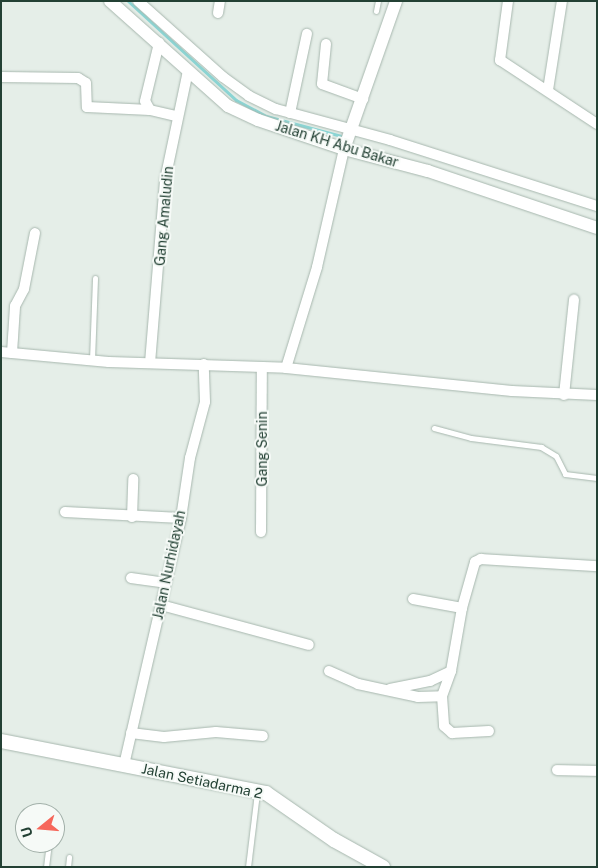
<!DOCTYPE html>
<html>
<head>
<meta charset="utf-8">
<style>
	body { margin:0 }
	#map { position:relative; width:598px; height:868px; overflow:hidden; background:#e5eee8; font-family:"Public Sans",sans-serif }
	div>[style] { position:absolute }
	[style*='--x'] { left:calc(var(--x)*1px); top:calc(var(--y)*1px); width:calc(var(--w)*1px); rotate:calc(var(--a)*1deg) }
	.stream>* { height:3px; margin:-1.5px; padding:0 1.5px; transform-origin:1.5px; border-radius:1.5px; background:#8bd5d4 }
	.roads { filter:drop-shadow(0 0 1px #a7b7ae) drop-shadow(0 0 1px #a7b7ae) }
	.service>* { height:5px; margin:-2.5px; padding:0 2.5px; transform-origin:2.5px; border-radius:2.5px; background:#fff }
	.minor>* { height:10px; margin:-5px; padding:0 5px; transform-origin:5px; border-radius:5px; background:#fff }
	.tertiary>* { height:12px; margin:-6px; padding:0 6px; transform-origin:6px; border-radius:6px; background:#fff }
	.secondary>* { height:14px; margin:-7px; padding:0 7px; transform-origin:7px; border-radius:7px; background:#fff }
	span { translate:-50% -50%; white-space:nowrap; text-align:center; line-height:1.15; -webkit-text-stroke:4px #f6faf7; paint-order:stroke }
	.street-label { font-size:14px; color:#234134 }
	.frame { position:absolute; inset:0; border:2px solid #234134; pointer-events:none }
	.north { position:absolute; left:15px; top:803px; width:50px; height:50px; box-sizing:border-box; background:#f6faf7; border:1px solid #a2b0a9; border-radius:50%; rotate:253deg; font-size:14px; font-weight:700; line-height:20px; text-align:center; color:#234134 }
	.north::after { content:''; display:block; margin:auto; width:18px; height:22px; background:#f6675b; clip-path:polygon(50% 0,100% 100%,50% 72%,0 100%) }
</style>
</head>
<body>
<div id="map">
	<div class="stream">
		<i style="--x:128;--y:1;--w:147;--a:42.5"></i>
		<i style="--x:236;--y:100;--w:34;--a:28"></i>
		<i style="--x:266;--y:116;--w:78;--a:14.9"></i>
	</div>
	<div class="roads">
		<div class="service">
			<i style="--x:376;--y:11;--w:10;--a:-79"></i>
			<i style="--x:92;--y:360;--w:82;--a:-87.9"></i>
			<i style="--x:434;--y:428;--w:38;--a:15"></i>
			<i style="--x:471;--y:438;--w:71;--a:7.3"></i>
			<i style="--x:541;--y:447;--w:17;--a:31"></i>
			<i style="--x:556;--y:456;--w:20;--a:63"></i>
			<i style="--x:565;--y:474;--w:32;--a:7"></i>
			<i style="--x:46;--y:867;--w:24;--a:-83"></i>
			<i style="--x:68;--y:867;--w:10;--a:-84"></i>
			<i style="--x:248;--y:867;--w:75;--a:-83.1"></i>
		</div>
		<div class="minor">
			<i style="--x:138;--y:1;--w:114;--a:41.8"></i>
			<i style="--x:223;--y:77;--w:32;--a:36"></i>
			<i style="--x:249;--y:96;--w:30;--a:26"></i>
			<i style="--x:276;--y:109;--w:118;--a:15.2"></i>
			<i style="--x:390;--y:140;--w:217;--a:17.7"></i>
			<i style="--x:508;--y:1;--w:60;--a:97.7"></i>
			<i style="--x:500;--y:60;--w:116;--a:33.4"></i>
			<i style="--x:218;--y:13;--w:12;--a:-81"></i>
			<i style="--x:326;--y:44;--w:40;--a:95.7"></i>
			<i style="--x:322;--y:84;--w:44;--a:20.1"></i>
			<i style="--x:1;--y:77;--w:77;--a:0.7"></i>
			<i style="--x:78;--y:78;--w:9;--a:32"></i>
			<i style="--x:86;--y:83;--w:24;--a:88"></i>
			<i style="--x:87;--y:107;--w:63;--a:2.7"></i>
			<i style="--x:150;--y:110;--w:27;--a:13"></i>
			<i style="--x:548;--y:90;--w:90;--a:-81.1"></i>
			<i style="--x:150;--y:110;--w:10;--a:-119"></i>
			<i style="--x:145;--y:101;--w:60;--a:-76.4"></i>
			<i style="--x:290;--y:113;--w:81;--a:-77.9"></i>
			<i style="--x:1;--y:352;--w:108;--a:5.3"></i>
			<i style="--x:109;--y:362;--w:177;--a:1.9"></i>
			<i style="--x:286;--y:368;--w:227;--a:5.8"></i>
			<i style="--x:512;--y:391;--w:85;--a:2.7"></i>
			<i style="--x:12;--y:353;--w:47;--a:-86.3"></i>
			<i style="--x:15;--y:306;--w:19;--a:-62"></i>
			<i style="--x:24;--y:289;--w:57;--a:-78.9"></i>
			<i style="--x:150;--y:363;--w:184;--a:-85.3"></i>
			<i style="--x:165;--y:180;--w:111;--a:-78.1"></i>
			<i style="--x:286;--y:368;--w:106;--a:-72.9"></i>
			<i style="--x:317;--y:267;--w:121;--a:-77.1"></i>
			<i style="--x:564;--y:395;--w:96;--a:-84"></i>
			<i style="--x:65;--y:512;--w:116;--a:3"></i>
			<i style="--x:132;--y:517;--w:38;--a:-88"></i>
			<i style="--x:261;--y:532;--w:165;--a:-89.7"></i>
			<i style="--x:131;--y:578;--w:35;--a:8"></i>
			<i style="--x:413;--y:599;--w:50;--a:10.4"></i>
			<i style="--x:161;--y:605;--w:153;--a:15.1"></i>
			<i style="--x:329;--y:671;--w:32;--a:24"></i>
			<i style="--x:358;--y:684;--w:61;--a:12.2"></i>
			<i style="--x:418;--y:697;--w:24;--a:-2"></i>
			<i style="--x:442;--y:696;--w:27;--a:-70"></i>
			<i style="--x:451;--y:671;--w:64;--a:-80.1"></i>
			<i style="--x:462;--y:608;--w:48;--a:-74.2"></i>
			<i style="--x:475;--y:562;--w:7;--a:-27"></i>
			<i style="--x:481;--y:559;--w:116;--a:3.5"></i>
			<i style="--x:390;--y:689;--w:41;--a:-11.3"></i>
			<i style="--x:430;--y:681;--w:23;--a:-25"></i>
			<i style="--x:442;--y:696;--w:30;--a:86"></i>
			<i style="--x:444;--y:726;--w:11;--a:41"></i>
			<i style="--x:452;--y:733;--w:37;--a:-3"></i>
			<i style="--x:131;--y:733;--w:33;--a:7"></i>
			<i style="--x:164;--y:737;--w:52;--a:-5.5"></i>
			<i style="--x:216;--y:732;--w:47;--a:4.9"></i>
			<i style="--x:124;--y:765;--w:253;--a:-77"></i>
			<i style="--x:181;--y:518;--w:61;--a:-81.5"></i>
			<i style="--x:190;--y:458;--w:58;--a:-75"></i>
			<i style="--x:205;--y:402;--w:38;--a:-92"></i>
			<i style="--x:557;--y:770;--w:40;--a:1.4"></i>
		</div>
		<div class="tertiary">
			<i style="--x:110;--y:1;--w:158;--a:41.7"></i>
			<i style="--x:228;--y:106;--w:33;--a:25"></i>
			<i style="--x:258;--y:120;--w:91;--a:18.6"></i>
			<i style="--x:344;--y:149;--w:87;--a:14.7"></i>
			<i style="--x:428;--y:171;--w:178;--a:18.6"></i>
			<i style="--x:344;--y:149;--w:157;--a:-70.6"></i>
		</div>
		<div class="secondary">
			<i style="--x:1;--y:741;--w:270;--a:11.1"></i>
			<i style="--x:266;--y:793;--w:83;--a:34.7"></i>
			<i style="--x:334;--y:840;--w:56;--a:28.9"></i>
		</div>
	</div>
	<div class="street-label">
		<span style="left:337px;top:144px;rotate:17deg">Jalan KH Abu Bakar</span>
		<span style="left:164px;top:216px;rotate:-85deg">Gang Amaludin</span>
		<span style="left:262px;top:449px;rotate:-90deg">Gang Senin</span>
		<span style="left:169px;top:565px;rotate:-78deg">Jalan Nurhidayah</span>
		<span style="left:202px;top:781px;rotate:12deg">Jalan Setiadarma 2</span>
	</div>
	<div class="frame"></div>
	<div class="north">U</div>
</div>
</body>
</html>
